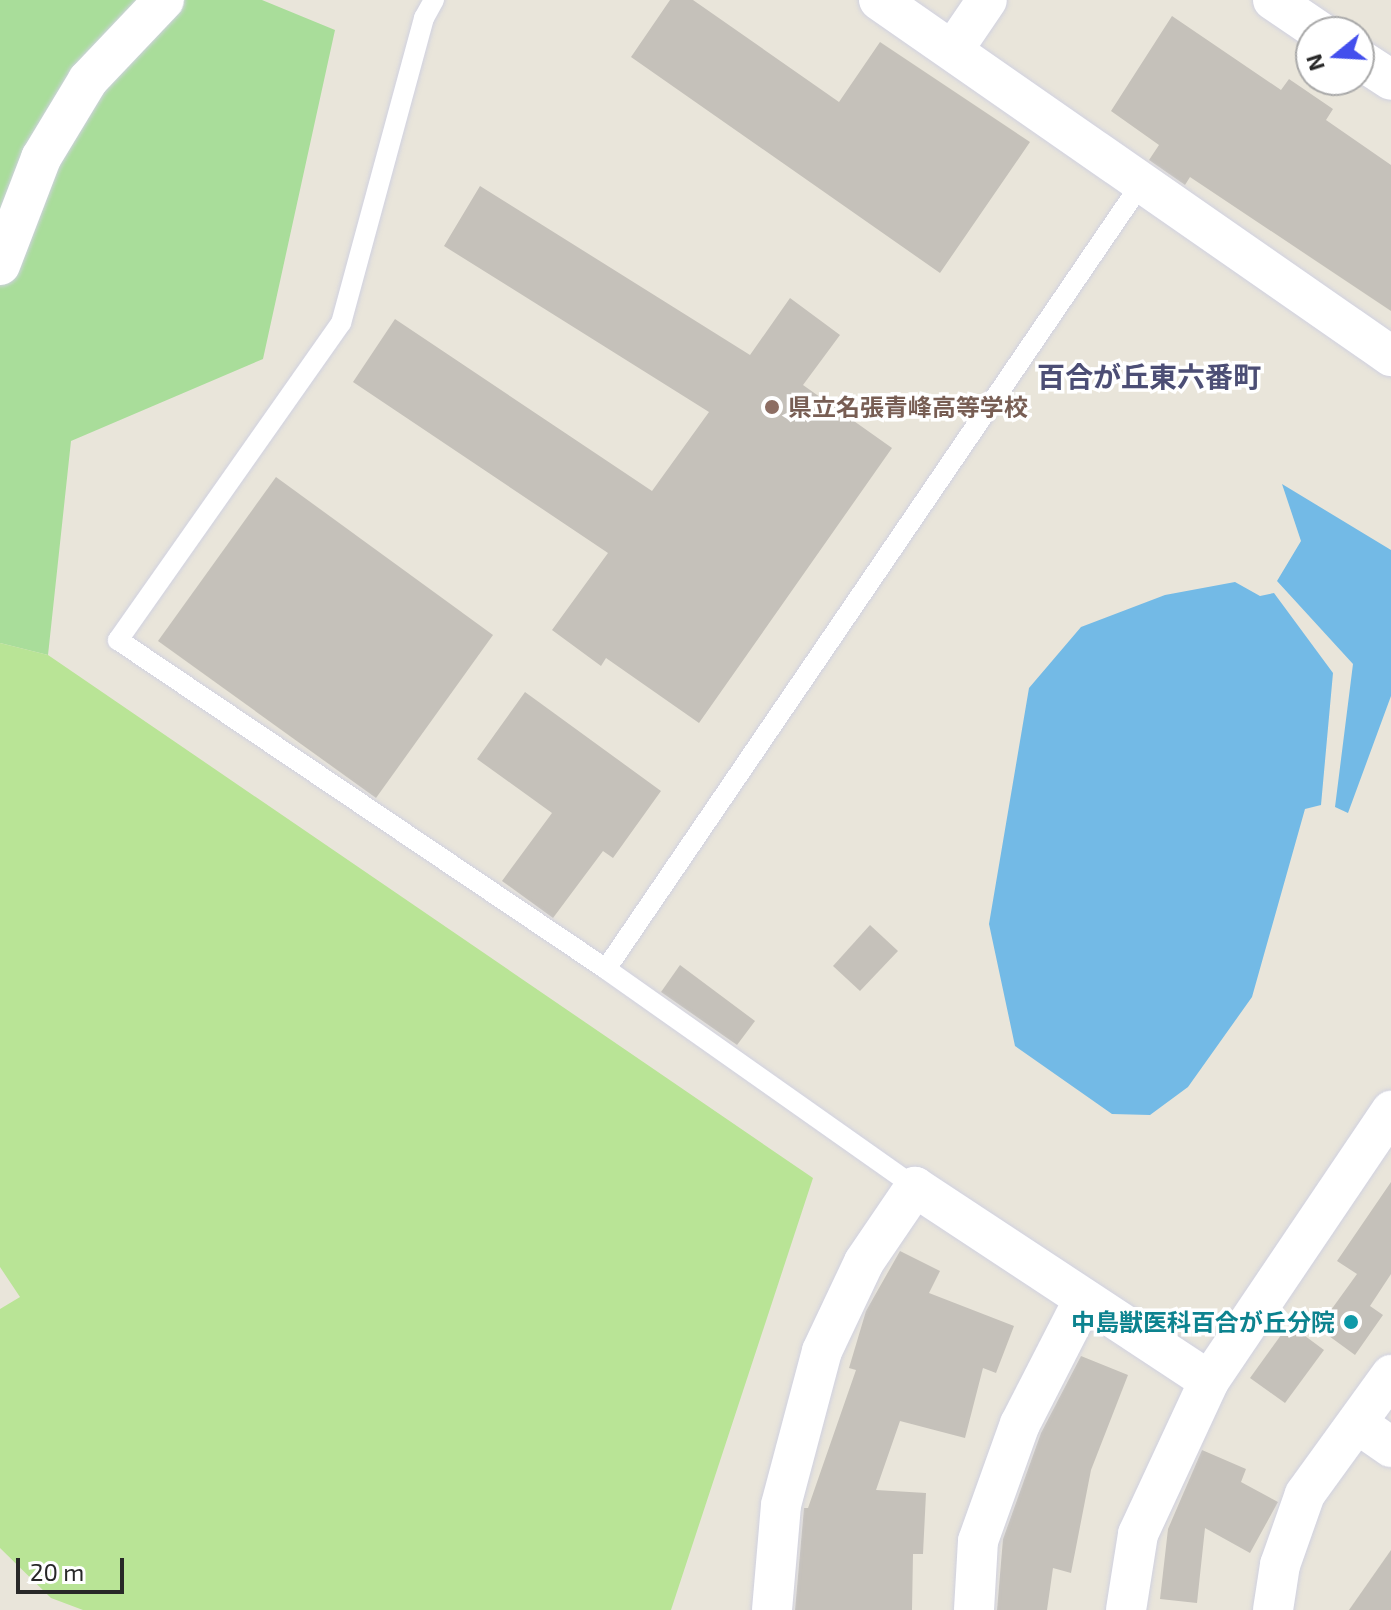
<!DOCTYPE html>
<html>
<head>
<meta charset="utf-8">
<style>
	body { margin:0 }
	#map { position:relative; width:1391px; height:1610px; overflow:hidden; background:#e9e5da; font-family:"Exo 2","Noto Sans JP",sans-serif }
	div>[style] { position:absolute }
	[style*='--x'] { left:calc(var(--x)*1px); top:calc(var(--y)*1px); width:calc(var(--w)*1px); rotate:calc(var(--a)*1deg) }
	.green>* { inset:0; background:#a9dd9a }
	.pitch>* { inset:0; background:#b9e496 }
	.water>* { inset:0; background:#73bae6 }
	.building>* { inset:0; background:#c5c1ba }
	.roads { filter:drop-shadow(0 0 2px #d0d1e0) drop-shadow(0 0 2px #d0d1e0) }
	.service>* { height:20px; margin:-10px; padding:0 10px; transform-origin:10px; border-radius:10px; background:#fff }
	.minor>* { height:40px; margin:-20px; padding:0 20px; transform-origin:20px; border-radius:20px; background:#fff }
	.dots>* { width:22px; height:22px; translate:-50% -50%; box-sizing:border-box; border:4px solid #fff; border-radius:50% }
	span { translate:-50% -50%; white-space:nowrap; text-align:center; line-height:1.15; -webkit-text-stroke:7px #fff; paint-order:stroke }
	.education-label { font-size:24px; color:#785e54; font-weight:700 }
	.left { translate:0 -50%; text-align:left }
	.culture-label { font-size:24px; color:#0d838f; font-weight:700 }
	.right { translate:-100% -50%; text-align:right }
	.quarter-label { font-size:28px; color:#4c4e75; font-weight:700 }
	.north { position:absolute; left:1295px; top:16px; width:80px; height:80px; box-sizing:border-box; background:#fff; border:2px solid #a9a9a9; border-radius:50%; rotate:252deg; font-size:22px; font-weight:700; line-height:32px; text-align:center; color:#282828 }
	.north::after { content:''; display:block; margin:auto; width:28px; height:36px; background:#434fed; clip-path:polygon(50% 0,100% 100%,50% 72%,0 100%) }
	.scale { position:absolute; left:16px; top:1558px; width:108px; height:36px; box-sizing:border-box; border:4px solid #282828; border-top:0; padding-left:10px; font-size:24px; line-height:28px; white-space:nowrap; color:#282828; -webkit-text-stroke:6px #fff; paint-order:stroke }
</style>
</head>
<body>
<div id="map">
	<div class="green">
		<i style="clip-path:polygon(0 0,262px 0,335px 30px,263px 359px,71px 441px,48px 655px,0 643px)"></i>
	</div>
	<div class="pitch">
		<i style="clip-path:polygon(0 643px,48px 655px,813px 1178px,671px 1610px,83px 1610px,51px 1598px,0 1548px,0 1309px,20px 1297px,0 1267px)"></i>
	</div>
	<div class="water">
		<i style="clip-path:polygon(1282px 484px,1391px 550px,1391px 696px,1348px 813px,1335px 807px,1353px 664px,1277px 581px,1301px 541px)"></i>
		<i style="clip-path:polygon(1235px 582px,1260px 596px,1274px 593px,1333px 673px,1321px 805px,1305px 809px,1252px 997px,1188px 1087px,1150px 1115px,1112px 1114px,1015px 1046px,989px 924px,1029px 688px,1081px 627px,1165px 595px)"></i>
	</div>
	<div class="building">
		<i style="clip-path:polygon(670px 0,693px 0,839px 102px,880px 42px,1030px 142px,940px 273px,631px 57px)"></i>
		<i style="clip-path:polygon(1172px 16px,1281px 90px,1289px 79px,1333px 109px,1326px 120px,1391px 165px,1391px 311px,1190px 177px,1185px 185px,1149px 160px,1159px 145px,1111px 111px)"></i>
		<i style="clip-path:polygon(480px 186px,750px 355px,790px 298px,840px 335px,803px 385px,892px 448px,699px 723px,606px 658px,601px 666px,552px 630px,608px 553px,353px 382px,395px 319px,652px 491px,709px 412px,444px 246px)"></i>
		<i style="clip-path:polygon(276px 477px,493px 635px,376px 798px,158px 641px)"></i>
		<i style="clip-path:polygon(525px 692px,661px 791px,613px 858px,603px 851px,553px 918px,502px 881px,552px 813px,477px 759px)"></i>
		<i style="clip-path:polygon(870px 925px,898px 951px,860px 991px,833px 966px)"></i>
		<i style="clip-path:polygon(680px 965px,755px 1021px,737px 1045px,661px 992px)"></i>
		<i style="clip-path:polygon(1391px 1182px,1391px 1274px,1370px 1306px,1383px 1315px,1355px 1355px,1318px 1328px,1357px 1274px,1337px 1261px)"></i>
		<i style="clip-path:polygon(900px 1251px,940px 1271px,929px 1293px,1014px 1326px,996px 1373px,983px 1368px,965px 1438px,900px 1421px,876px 1490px,926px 1493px,923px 1554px,913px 1554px,912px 1610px,795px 1610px,804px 1508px,808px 1508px,856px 1370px,849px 1368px,866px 1311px)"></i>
		<i style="clip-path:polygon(1289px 1324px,1324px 1350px,1285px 1403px,1250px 1378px)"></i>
		<i style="clip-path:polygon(1081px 1356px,1128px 1375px,1091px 1470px,1071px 1573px,1053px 1568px,1047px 1610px,997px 1610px,1003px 1539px,1041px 1433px)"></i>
		<i style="clip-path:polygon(1202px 1450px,1246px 1469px,1241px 1482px,1278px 1502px,1250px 1553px,1205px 1528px,1197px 1603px,1160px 1599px,1168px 1529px)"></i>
		<i style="clip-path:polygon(1391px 1550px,1391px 1610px,1349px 1610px)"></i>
	</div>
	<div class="roads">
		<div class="service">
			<i style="--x:434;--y:0;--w:21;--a:119"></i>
			<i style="--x:424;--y:18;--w:316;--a:105.2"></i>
			<i style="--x:341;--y:323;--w:388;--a:125.1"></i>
			<i style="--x:118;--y:640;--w:589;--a:33.99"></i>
			<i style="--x:606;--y:969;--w:378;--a:35.2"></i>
			<i style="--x:606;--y:969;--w:954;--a:-55.73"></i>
		</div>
		<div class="minor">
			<i style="--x:879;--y:0;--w:624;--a:34.81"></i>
			<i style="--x:1273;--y:0;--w:57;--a:34.2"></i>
			<i style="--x:953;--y:50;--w:60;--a:-55.8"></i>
			<i style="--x:1359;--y:59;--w:38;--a:33"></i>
			<i style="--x:0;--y:265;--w:115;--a:-69"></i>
			<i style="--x:41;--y:158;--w:91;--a:-58.9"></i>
			<i style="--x:88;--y:80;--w:110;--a:-46.5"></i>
			<i style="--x:1358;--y:1424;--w:40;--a:34.9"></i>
			<i style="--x:772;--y:1610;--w:105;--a:-85.1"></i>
			<i style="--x:781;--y:1505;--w:159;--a:-75.1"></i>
			<i style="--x:822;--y:1351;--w:98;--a:-64.7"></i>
			<i style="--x:864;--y:1262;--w:91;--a:-55.8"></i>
			<i style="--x:915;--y:1187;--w:352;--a:33.4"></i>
			<i style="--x:974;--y:1610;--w:69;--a:-86.7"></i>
			<i style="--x:978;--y:1541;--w:124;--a:-70.3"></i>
			<i style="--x:1020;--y:1424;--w:140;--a:-62.9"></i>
			<i style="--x:1126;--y:1610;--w:77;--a:-81"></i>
			<i style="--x:1138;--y:1534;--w:169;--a:-65.1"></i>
			<i style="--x:1209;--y:1381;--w:326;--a:-56"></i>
			<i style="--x:1273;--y:1610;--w:46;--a:-81.2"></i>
			<i style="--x:1280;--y:1565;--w:75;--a:-70.6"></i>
			<i style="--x:1305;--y:1494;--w:147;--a:-54.1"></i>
		</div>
	</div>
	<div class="dots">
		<i style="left:772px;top:407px;background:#8d6e63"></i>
		<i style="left:1351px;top:1322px;background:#0f9aa8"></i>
	</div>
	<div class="education-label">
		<span class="left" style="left:788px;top:407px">県立名張青峰高等学校</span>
	</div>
	<div class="culture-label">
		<span class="right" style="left:1335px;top:1322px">中島獣医科百合が丘分院</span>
	</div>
	<div class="quarter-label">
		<span style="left:1149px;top:376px">百合が丘東六番町</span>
	</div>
	<div class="north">N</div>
	<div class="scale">20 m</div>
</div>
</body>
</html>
